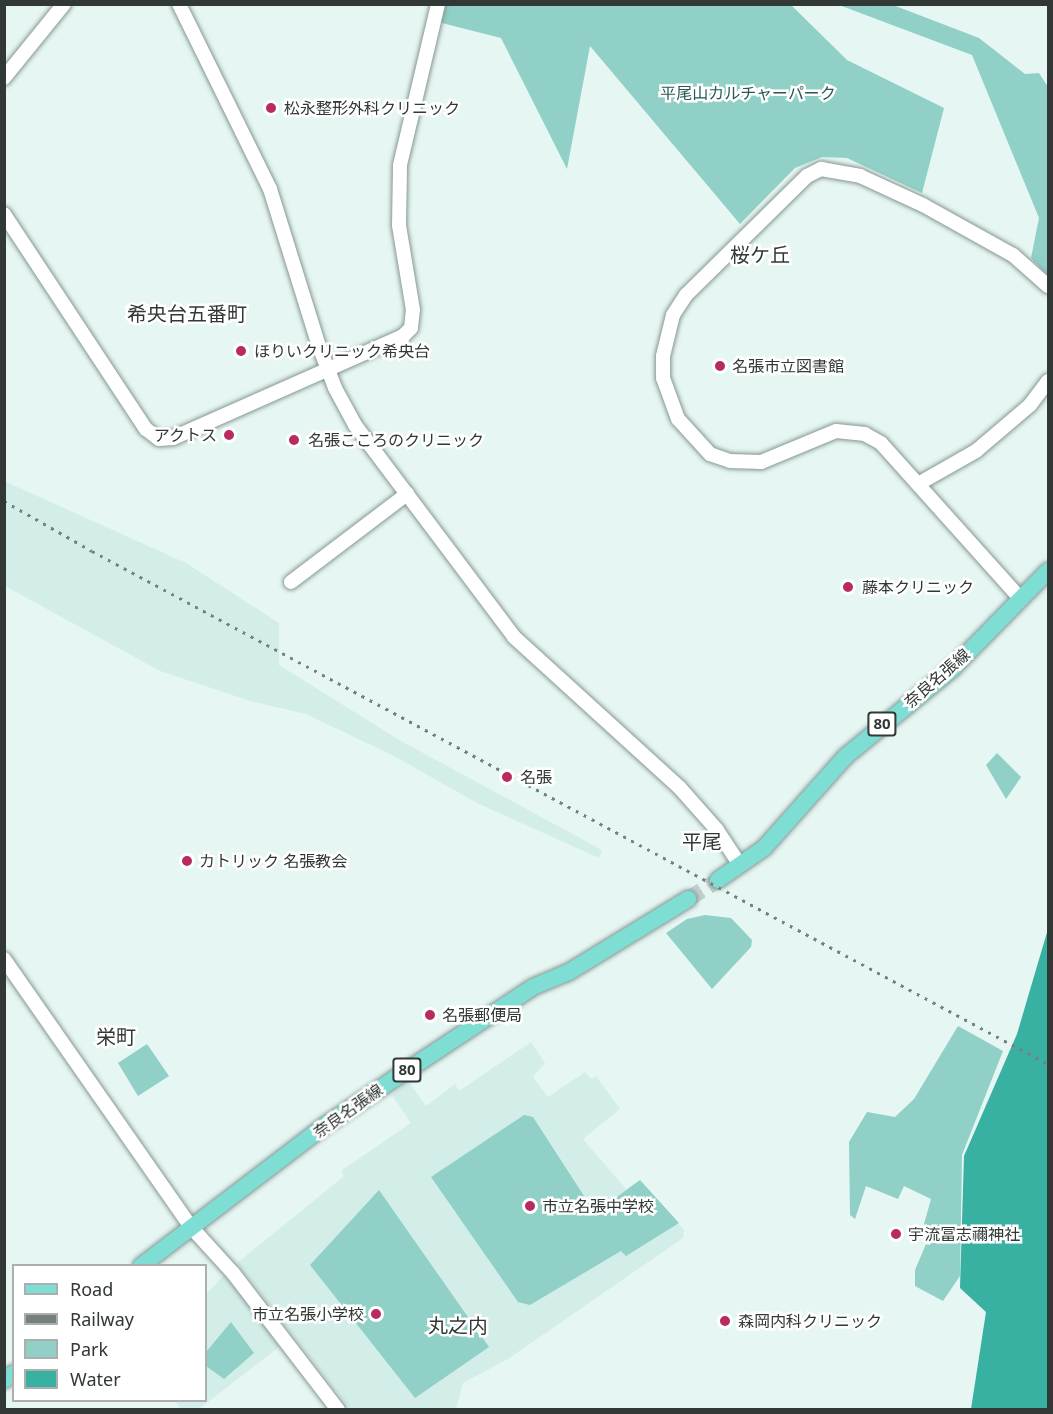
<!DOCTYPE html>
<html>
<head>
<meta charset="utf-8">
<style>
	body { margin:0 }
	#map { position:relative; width:1053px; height:1414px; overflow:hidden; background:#e5f6f3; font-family:"Noto Sans","Noto Sans JP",sans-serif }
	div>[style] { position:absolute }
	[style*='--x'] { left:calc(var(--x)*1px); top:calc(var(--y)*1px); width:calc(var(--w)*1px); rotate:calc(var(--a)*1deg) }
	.built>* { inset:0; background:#d3eee9 }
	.green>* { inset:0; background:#90d0c6 }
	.water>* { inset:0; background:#38b0a2 }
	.primary-tunnel>* { height:16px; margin-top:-8px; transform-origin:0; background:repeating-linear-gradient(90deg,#c1d0cd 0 16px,transparent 0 24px) }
	.roads { filter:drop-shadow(0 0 2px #879794) drop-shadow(0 0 2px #879794) }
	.tertiary>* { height:14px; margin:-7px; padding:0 7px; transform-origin:7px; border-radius:7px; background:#fff }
	.primary>* { height:16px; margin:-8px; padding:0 8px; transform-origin:8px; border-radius:8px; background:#7fded4 }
	.rail>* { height:3px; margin-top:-1.5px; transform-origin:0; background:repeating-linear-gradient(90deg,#76817f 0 3px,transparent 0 9px) }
	.dots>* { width:16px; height:16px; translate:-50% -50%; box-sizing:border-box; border:3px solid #fff; border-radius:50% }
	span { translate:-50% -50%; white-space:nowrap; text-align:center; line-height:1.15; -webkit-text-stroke:5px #fff; paint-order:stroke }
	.shield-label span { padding:2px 4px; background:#fff; border:2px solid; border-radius:4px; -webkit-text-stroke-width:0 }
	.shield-label { font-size:15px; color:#313836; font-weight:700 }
	.park-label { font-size:16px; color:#275852 }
	.poi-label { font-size:16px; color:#313836 }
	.left { translate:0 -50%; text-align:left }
	.right { translate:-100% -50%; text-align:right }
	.street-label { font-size:16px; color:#313836 }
	.quarter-label { font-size:20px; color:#313836 }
	.frame { position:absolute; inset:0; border:6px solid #313836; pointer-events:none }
	.legend { position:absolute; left:12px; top:1264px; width:195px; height:138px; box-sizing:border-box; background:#fff; border:2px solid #adafaf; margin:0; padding:8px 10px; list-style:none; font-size:18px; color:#313836 }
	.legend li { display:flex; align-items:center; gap:12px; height:30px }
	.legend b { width:30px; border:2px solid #adafaf }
</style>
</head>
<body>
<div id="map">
	<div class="built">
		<i style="clip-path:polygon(4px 481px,186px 563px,279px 623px,279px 665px,401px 741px,602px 850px,599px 858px,477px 803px,394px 756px,306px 714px,250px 701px,160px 671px,5px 586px)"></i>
		<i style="clip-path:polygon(531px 1042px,545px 1063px,533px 1077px,548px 1097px,585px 1072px,591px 1079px,596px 1076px,620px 1109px,583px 1139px,626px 1189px,640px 1180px,684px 1230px,683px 1238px,508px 1359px,463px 1383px,456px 1409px,350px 1409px,237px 1263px,343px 1177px,342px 1170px,411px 1123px,392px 1095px,409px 1082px,426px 1106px,455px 1084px,459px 1091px)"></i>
		<i style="clip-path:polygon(223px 1276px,232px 1280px,279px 1347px,199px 1409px,181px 1409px,175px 1401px,206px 1400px,206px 1294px)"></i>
	</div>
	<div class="green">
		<i style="clip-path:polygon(444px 4px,791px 5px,847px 60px,944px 108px,922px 193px,847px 158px,822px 157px,795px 168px,740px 224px,590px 46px,567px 169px,501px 38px,434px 21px)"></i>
		<i style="clip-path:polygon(839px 5px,893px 5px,979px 38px,1025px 74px,1039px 73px,1048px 87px,1048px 276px,1031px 258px,1039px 218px,972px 55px)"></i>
		<i style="clip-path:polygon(997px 753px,1021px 777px,1006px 799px,986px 765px)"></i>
		<i style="clip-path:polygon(705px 915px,731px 918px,752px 940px,751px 947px,712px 989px,666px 933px,687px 919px)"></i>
		<i style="clip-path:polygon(958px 1026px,1003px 1051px,962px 1155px,960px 1276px,943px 1301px,915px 1286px,915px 1270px,932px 1230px,924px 1224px,931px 1199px,904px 1186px,898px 1199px,866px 1186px,855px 1219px,850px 1215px,849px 1142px,867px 1112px,895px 1117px,914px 1099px)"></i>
		<i style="clip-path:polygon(147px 1044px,169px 1076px,138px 1096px,118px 1063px)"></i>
		<i style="clip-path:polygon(524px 1115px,533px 1117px,595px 1213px,640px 1180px,679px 1223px,626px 1256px,621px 1251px,530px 1305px,518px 1302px,431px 1177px)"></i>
		<i style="clip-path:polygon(379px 1190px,489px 1347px,415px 1398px,310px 1265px)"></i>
		<i style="clip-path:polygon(231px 1322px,254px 1353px,224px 1379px,206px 1366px,206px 1352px)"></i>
	</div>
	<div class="water">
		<i style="clip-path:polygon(1048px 929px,1048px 1409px,971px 1409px,986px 1312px,960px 1288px,964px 1156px,1017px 1034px)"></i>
	</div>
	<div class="primary-tunnel">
		<i style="--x:688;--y:899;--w:36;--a:-32"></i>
	</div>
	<div class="roads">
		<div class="tertiary">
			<i style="--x:179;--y:4;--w:206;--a:63.8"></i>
			<i style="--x:270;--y:189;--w:164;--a:72.7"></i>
			<i style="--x:319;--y:346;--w:45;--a:69.1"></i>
			<i style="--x:335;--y:388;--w:42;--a:61.6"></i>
			<i style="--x:355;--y:425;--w:265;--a:53.1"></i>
			<i style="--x:514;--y:637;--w:223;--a:42.3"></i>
			<i style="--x:679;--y:787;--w:57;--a:48.5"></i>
			<i style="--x:717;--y:830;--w:42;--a:56.7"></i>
			<i style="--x:4;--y:78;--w:95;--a:-51"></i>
			<i style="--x:4;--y:214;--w:258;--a:56.6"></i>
			<i style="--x:146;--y:429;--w:16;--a:38"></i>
			<i style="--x:159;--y:439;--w:14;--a:-4"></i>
			<i style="--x:173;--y:438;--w:252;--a:-23.9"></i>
			<i style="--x:403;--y:336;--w:11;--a:-45"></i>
			<i style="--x:411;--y:328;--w:18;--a:-84"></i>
			<i style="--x:413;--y:310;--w:86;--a:-99.4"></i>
			<i style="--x:399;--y:225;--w:60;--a:-89"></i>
			<i style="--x:400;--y:165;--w:165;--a:-76.7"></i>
			<i style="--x:918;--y:484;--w:67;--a:-29.6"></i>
			<i style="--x:976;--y:451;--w:71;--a:-40.4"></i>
			<i style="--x:1030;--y:405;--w:30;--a:-53"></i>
			<i style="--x:291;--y:582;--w:146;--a:-37.2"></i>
			<i style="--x:1019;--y:597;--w:207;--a:-131.9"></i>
			<i style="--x:881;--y:443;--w:18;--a:-151"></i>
			<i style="--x:865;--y:434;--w:29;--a:-174"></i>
			<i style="--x:836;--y:431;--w:81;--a:157.5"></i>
			<i style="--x:761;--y:462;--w:31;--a:-178"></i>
			<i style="--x:730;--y:461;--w:21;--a:-161"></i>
			<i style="--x:710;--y:454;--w:47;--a:-132.4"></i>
			<i style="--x:678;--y:419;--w:44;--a:-110.1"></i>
			<i style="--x:663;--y:378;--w:22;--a:-90"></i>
			<i style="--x:663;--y:356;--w:42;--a:-76.3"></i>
			<i style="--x:673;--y:315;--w:24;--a:-57"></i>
			<i style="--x:686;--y:295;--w:170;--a:-44.5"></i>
			<i style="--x:807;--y:176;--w:16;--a:-27"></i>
			<i style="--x:821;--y:169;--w:40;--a:10"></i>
			<i style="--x:860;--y:176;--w:69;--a:24.7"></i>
			<i style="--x:923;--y:205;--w:103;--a:29.1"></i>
			<i style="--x:1013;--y:255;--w:47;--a:41.5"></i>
			<i style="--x:4;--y:959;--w:328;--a:55.1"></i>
			<i style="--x:192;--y:1228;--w:61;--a:47.7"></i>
			<i style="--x:233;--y:1273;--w:173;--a:52.5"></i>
		</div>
		<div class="primary">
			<i style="--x:718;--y:880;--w:56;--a:-34.8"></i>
			<i style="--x:764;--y:848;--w:123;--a:-48.3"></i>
			<i style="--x:846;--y:756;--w:139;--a:-39.4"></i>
			<i style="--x:953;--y:668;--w:136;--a:-45.6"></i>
			<i style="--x:141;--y:1266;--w:234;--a:-37.4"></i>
			<i style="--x:327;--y:1124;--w:81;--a:-33.9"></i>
			<i style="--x:394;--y:1079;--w:167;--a:-33.5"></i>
			<i style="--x:533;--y:987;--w:39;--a:-23"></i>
			<i style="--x:569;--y:972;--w:140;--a:-31.5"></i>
			<i style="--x:4;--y:1380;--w:12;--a:-35"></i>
		</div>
	</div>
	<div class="rail">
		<i style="--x:4;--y:501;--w:101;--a:29.6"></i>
		<i style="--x:92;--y:551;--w:1085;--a:28.22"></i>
	</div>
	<div class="dots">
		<i style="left:271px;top:108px;background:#b82b60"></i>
		<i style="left:241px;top:351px;background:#b82b60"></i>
		<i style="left:720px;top:366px;background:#b82b60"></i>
		<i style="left:229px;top:435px;background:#b82b60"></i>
		<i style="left:294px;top:440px;background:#b82b60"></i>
		<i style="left:848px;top:587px;background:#b82b60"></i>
		<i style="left:507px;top:777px;background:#b82b60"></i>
		<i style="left:187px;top:861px;background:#b82b60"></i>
		<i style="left:430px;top:1015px;background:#b82b60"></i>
		<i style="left:530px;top:1206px;background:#b82b60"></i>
		<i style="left:896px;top:1234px;background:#b82b60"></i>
		<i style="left:376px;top:1314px;background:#b82b60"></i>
		<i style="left:725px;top:1321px;background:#b82b60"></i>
	</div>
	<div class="shield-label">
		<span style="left:882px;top:724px">80</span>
		<span style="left:407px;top:1070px">80</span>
	</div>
	<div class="park-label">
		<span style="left:748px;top:93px">平尾山カルチャーパーク</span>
	</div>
	<div class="poi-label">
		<span class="left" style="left:284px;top:108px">松永整形外科クリニック</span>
		<span class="left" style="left:254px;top:351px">ほりいクリニック希央台</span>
		<span class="left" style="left:732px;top:366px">名張市立図書館</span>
		<span class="right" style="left:217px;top:435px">アクトス</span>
		<span class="left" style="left:308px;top:440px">名張こころのクリニック</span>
		<span class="left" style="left:862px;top:587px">藤本クリニック</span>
		<span class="left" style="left:520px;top:777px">名張</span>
		<span class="left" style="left:199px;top:861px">カトリック 名張教会</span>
		<span class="left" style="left:442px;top:1015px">名張郵便局</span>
		<span class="left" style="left:542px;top:1206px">市立名張中学校</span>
		<span class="left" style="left:908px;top:1234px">宇流冨志禰神社</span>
		<span class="right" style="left:364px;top:1314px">市立名張小学校</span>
		<span class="left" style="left:738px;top:1321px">森岡内科クリニック</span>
	</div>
	<div class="street-label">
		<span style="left:937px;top:678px;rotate:-41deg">奈良名張線</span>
		<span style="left:348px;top:1111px;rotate:-35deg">奈良名張線</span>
	</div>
	<div class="quarter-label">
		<span style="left:760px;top:254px">桜ケ丘</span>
		<span style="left:187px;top:313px">希央台五番町</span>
		<span style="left:702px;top:841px">平尾</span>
		<span style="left:116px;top:1036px">栄町</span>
		<span style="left:458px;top:1325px">丸之内</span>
	</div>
	<div class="frame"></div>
	<ul class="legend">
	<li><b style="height:8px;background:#7fded4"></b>Road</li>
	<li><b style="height:8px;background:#76817f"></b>Railway</li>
	<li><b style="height:16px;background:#90d0c6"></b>Park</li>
	<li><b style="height:16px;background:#38b0a2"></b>Water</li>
	</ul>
</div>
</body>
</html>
